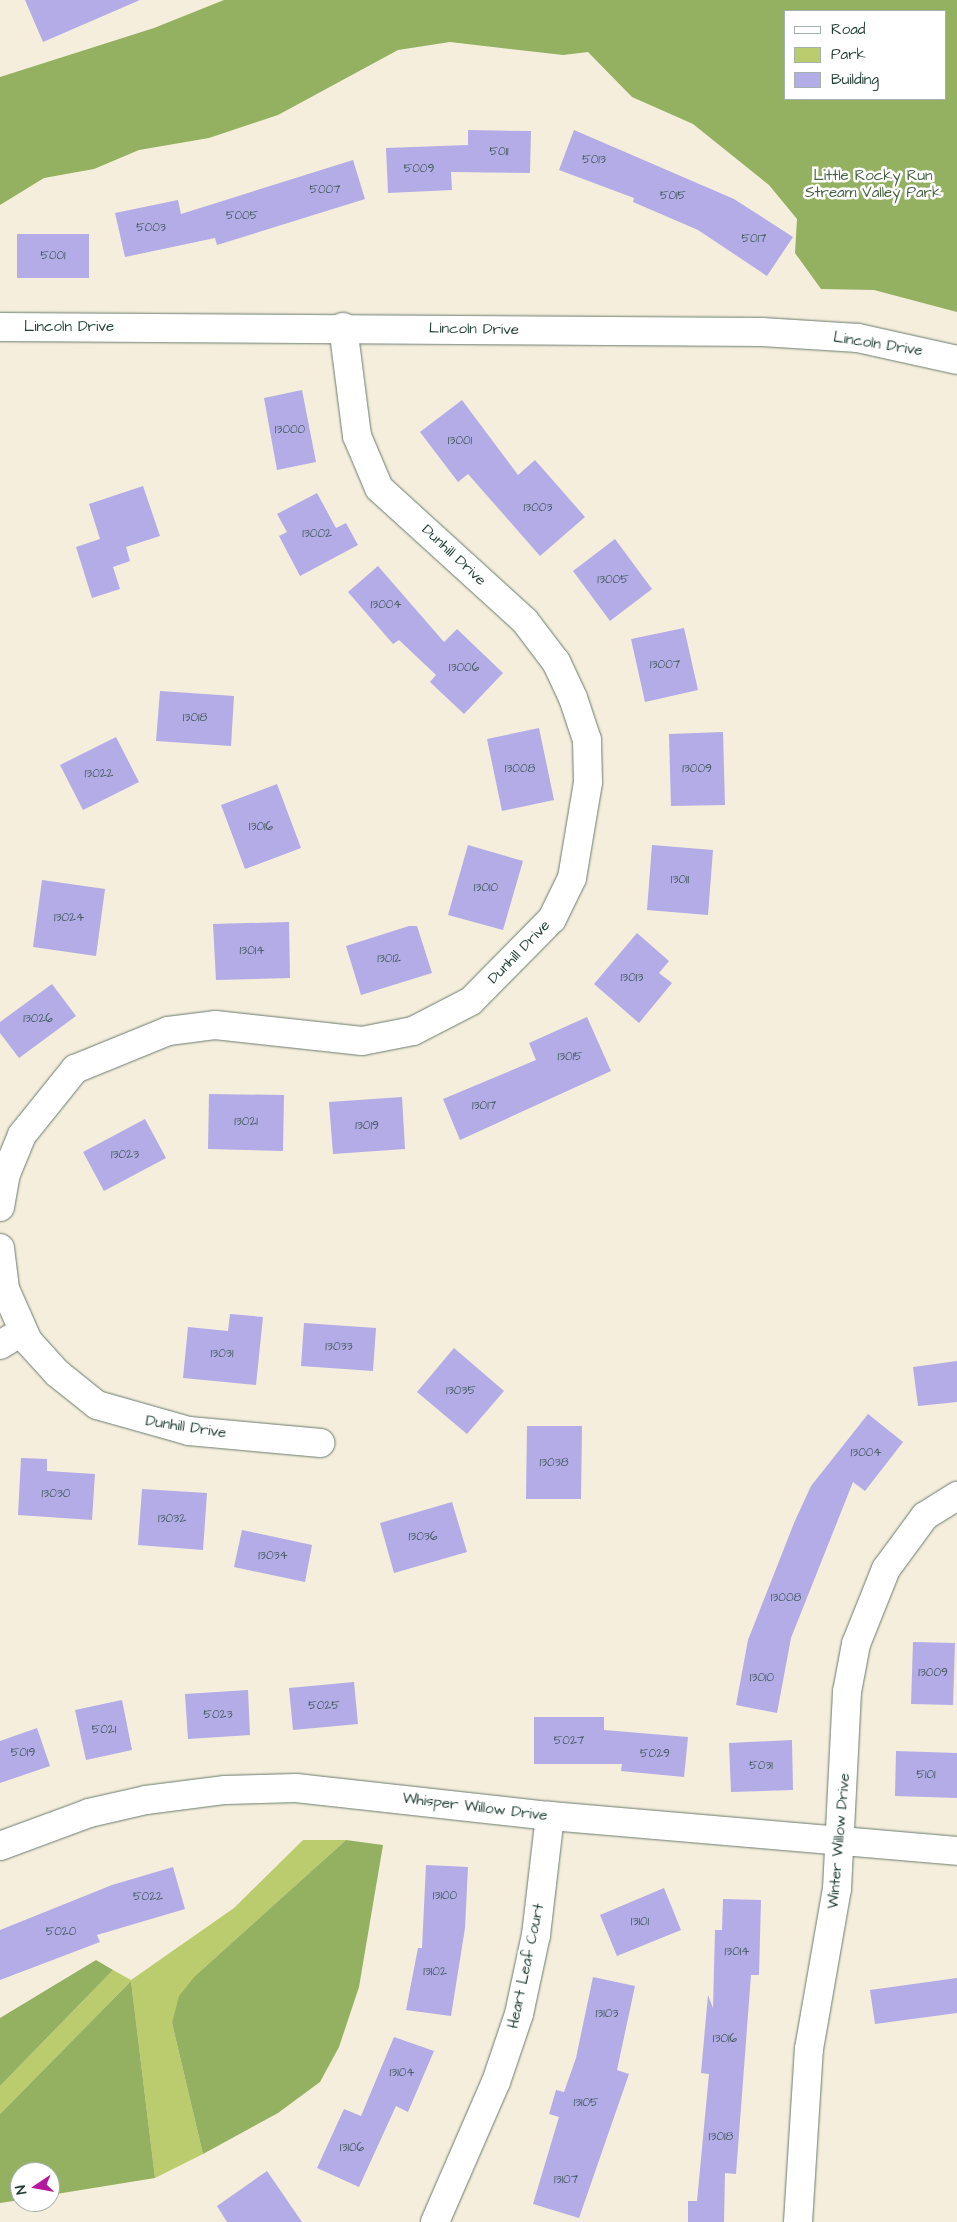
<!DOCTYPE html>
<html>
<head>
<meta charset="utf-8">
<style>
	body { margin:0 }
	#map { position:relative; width:957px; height:2222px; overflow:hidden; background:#f5eedc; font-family:"Architects Daughter",sans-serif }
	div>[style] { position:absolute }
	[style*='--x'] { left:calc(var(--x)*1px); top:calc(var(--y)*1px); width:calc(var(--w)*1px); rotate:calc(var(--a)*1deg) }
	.green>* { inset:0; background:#bbcc6e }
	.forest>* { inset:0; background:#94b061 }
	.building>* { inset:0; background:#b3ace6 }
	.roads { filter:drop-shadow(0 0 1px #6a7b6f) drop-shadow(0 0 1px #6a7b6f) }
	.street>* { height:28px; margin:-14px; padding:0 14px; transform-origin:14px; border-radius:14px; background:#fff }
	span { translate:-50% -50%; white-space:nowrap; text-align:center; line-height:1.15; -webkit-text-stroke:5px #fff; paint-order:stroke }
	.number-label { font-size:12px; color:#445960 }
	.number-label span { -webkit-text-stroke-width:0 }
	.park-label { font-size:15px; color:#466142 }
	.street-label { font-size:15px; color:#1f3d34 }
	.legend { position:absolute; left:784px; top:10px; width:162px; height:90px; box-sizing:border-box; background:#fff; border:1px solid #a5b1ae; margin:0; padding:6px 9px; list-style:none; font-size:15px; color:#1f3d34 }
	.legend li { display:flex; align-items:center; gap:10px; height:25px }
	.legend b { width:25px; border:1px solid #a5b1ae }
	.north { position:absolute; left:10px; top:2162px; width:50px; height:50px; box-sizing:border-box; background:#fff; border:1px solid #a5b1ae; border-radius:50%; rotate:258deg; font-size:14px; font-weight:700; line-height:20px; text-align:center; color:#1f3d34 }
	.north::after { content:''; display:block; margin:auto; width:18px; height:22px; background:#b5179e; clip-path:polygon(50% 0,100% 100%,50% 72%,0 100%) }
</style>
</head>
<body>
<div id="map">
	<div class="green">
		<i style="clip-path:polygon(303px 1840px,346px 1840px,195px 1976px,172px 2023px,203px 2154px,155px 2178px,131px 1981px,0 2114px,0 2086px,113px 1970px,131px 1980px,234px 1908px)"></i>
	</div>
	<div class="forest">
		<i style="clip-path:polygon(evenodd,224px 0,957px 0,957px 312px,874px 290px,821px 289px,795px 253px,797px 219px,769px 185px,693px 124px,632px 97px,588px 52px,563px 55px,450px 42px,398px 50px,278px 115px,209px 138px,139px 150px,94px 169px,44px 178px,0 205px,0 77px,154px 28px,224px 0,946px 11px,946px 99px,786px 99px,786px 11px,946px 11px)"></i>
		<i style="clip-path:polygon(346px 1840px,383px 1845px,359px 1987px,339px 2047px,320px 2082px,278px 2113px,203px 2154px,172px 2023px,179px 1996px,195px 1976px)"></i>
		<i style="clip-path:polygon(96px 1960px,113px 1970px,0 2086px,0 2018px)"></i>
		<i style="clip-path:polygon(131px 1981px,155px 2178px,50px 2195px,50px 2172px,20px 2172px,20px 2200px,0 2203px,0 2114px)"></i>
	</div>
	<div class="building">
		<i style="clip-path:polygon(25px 0,140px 0,43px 42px)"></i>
		<i style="clip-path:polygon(468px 130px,531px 131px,530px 173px,451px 172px,452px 190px,388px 193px,386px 148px,468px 145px)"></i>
		<i style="clip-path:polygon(574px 130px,734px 199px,793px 237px,767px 276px,698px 230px,633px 202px,634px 198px,559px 170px)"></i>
		<i style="clip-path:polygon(353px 160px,365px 199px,217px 245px,215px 238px,125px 257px,115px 213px,178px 200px,181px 214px)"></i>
		<i style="clip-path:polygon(17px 234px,89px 234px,89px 278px,17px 278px)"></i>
		<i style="clip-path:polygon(302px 390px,316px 462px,277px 470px,264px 398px)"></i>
		<i style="clip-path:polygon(462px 400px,518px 475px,535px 460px,585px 517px,540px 556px,468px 474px,458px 482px,420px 432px)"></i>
		<i style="clip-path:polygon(143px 486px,160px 536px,126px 547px,130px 561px,113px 567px,120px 589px,92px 598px,76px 547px,100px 539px,89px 504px)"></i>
		<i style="clip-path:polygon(317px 493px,336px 528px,346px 523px,358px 545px,300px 576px,279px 536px,287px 532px,277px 514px)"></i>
		<i style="clip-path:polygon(615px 539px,652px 589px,610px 621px,573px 571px)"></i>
		<i style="clip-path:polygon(378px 566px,444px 642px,457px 629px,503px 673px,464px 714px,430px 682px,436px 675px,399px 640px,393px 644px,348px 592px)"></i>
		<i style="clip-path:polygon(684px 628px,698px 690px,645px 702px,631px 639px)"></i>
		<i style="clip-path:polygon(160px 691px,234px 696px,231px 746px,156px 741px)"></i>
		<i style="clip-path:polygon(539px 728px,554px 800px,502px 811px,487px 739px)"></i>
		<i style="clip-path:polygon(723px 732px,725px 805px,671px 806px,669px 734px)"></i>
		<i style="clip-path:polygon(116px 737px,139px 782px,83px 810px,60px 765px)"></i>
		<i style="clip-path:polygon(277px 784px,301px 848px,245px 869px,221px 805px)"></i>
		<i style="clip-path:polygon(468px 845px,523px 861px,503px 930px,448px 915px)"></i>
		<i style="clip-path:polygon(652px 845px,713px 850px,708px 915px,647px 910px)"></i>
		<i style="clip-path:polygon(42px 880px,105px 889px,96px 956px,33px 947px)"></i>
		<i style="clip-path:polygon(289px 922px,290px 978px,216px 980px,213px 924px)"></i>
		<i style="clip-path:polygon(409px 926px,417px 926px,432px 973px,361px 995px,346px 946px)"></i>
		<i style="clip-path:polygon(637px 933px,669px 961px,659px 973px,672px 983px,639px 1023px,594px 984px)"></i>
		<i style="clip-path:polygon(52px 984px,76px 1016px,19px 1058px,0 1033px,0 1022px)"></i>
		<i style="clip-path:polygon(587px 1017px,611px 1071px,460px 1140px,443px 1099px,536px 1060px,529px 1043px)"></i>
		<i style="clip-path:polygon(209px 1094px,284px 1095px,283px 1151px,208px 1149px)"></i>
		<i style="clip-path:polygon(402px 1097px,405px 1149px,333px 1154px,329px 1102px)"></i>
		<i style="clip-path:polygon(145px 1119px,166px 1158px,104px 1191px,83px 1152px)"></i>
		<i style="clip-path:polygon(230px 1314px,263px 1317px,256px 1385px,183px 1378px,188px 1327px,228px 1331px)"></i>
		<i style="clip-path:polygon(304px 1323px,376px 1328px,373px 1371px,301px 1366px)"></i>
		<i style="clip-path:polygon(454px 1348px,504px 1391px,467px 1434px,417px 1392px)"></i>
		<i style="clip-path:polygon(957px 1361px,957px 1402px,918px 1406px,913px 1367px)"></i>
		<i style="clip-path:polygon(868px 1414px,903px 1442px,865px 1491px,853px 1482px,791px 1638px,777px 1713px,736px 1705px,748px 1640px,794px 1523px,811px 1486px)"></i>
		<i style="clip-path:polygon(527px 1426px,582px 1426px,581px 1499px,526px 1499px)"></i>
		<i style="clip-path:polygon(21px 1458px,47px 1459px,47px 1471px,95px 1474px,92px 1520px,18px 1515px)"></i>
		<i style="clip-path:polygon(142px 1489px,207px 1493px,203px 1550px,138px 1545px)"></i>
		<i style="clip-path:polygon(452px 1502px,467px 1552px,394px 1573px,380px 1523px)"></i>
		<i style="clip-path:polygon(242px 1530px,312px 1545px,305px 1582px,234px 1567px)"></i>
		<i style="clip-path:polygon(913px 1642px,955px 1643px,953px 1705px,911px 1704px)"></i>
		<i style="clip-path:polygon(354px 1682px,358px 1724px,293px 1730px,289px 1688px)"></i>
		<i style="clip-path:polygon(248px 1690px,250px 1735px,188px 1739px,185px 1694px)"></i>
		<i style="clip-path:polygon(122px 1700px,132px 1750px,86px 1760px,75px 1710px)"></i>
		<i style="clip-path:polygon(534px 1717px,604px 1717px,604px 1730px,688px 1737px,684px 1777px,621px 1771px,622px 1764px,534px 1764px)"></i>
		<i style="clip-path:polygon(37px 1728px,50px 1766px,0 1783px,0 1741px)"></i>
		<i style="clip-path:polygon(792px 1740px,793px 1790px,731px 1792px,729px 1743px)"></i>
		<i style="clip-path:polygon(896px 1751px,957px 1753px,957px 1798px,895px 1796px)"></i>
		<i style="clip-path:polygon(426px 1865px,468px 1867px,465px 1928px,451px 2016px,406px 2010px,418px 1948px,422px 1948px)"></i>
		<i style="clip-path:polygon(173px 1867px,185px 1909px,97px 1935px,100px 1942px,0 1980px,0 1930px,112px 1885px)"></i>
		<i style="clip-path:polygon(664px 1888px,681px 1930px,617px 1956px,600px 1915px)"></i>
		<i style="clip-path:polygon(723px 1899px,761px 1900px,759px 1975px,751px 1975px,736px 2174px,725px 2173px,724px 2222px,688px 2222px,688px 2201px,697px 2201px,709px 2074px,701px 2073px,708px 1995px,713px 2008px,715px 1930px,722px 1930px)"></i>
		<i style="clip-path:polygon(593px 1977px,635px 1986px,617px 2070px,629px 2074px,579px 2218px,533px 2204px,559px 2117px,549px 2114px,556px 2090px,564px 2092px,576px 2058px)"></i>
		<i style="clip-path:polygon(957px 1978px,957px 2013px,875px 2024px,870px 1990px)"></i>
		<i style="clip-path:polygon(394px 2037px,434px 2051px,408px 2112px,396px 2106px,359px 2187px,317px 2168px,344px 2109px,361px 2116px)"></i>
		<i style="clip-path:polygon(267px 2171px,302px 2222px,227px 2222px,217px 2206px)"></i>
	</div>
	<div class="roads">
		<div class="street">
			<i style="--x:0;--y:327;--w:762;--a:0.38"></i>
			<i style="--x:762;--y:332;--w:96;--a:3.6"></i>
			<i style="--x:858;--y:338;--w:101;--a:12.5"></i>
			<i style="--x:0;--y:1207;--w:34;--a:-80"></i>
			<i style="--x:6;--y:1174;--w:42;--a:-67.7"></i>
			<i style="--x:22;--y:1135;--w:85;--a:-51.2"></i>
			<i style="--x:75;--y:1069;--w:100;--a:-22.2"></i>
			<i style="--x:168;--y:1031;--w:47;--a:-7.3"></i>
			<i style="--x:215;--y:1025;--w:148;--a:6.2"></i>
			<i style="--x:362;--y:1041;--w:52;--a:-11.1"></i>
			<i style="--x:413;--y:1031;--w:65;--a:-27.3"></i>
			<i style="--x:471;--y:1001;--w:115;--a:-45.4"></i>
			<i style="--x:552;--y:919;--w:46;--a:-64"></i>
			<i style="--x:572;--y:878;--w:97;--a:-80.5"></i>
			<i style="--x:588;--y:782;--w:42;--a:-91.4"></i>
			<i style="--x:587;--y:740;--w:44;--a:-108.4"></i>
			<i style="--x:573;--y:698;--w:40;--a:-115"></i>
			<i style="--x:556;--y:662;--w:51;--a:-127.1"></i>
			<i style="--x:525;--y:621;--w:197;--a:-137.7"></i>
			<i style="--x:379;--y:488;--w:56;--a:-112.9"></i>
			<i style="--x:357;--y:436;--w:110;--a:-97.3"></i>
			<i style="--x:0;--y:1248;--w:41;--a:83"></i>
			<i style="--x:5;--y:1289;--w:57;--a:66.1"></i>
			<i style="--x:28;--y:1341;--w:43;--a:47.8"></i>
			<i style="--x:57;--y:1373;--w:51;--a:38.7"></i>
			<i style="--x:97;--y:1405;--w:96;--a:15.8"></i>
			<i style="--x:189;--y:1431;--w:132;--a:5.2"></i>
			<i style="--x:0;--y:1345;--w:27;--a:-31"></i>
			<i style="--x:0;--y:1846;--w:95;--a:-20.3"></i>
			<i style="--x:89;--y:1813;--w:58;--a:-12.8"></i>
			<i style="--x:146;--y:1800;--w:80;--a:-7.2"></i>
			<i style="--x:225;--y:1790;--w:71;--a:-1.6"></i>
			<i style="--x:296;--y:1788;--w:256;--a:6.3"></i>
			<i style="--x:550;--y:1816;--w:409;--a:4.9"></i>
			<i style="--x:435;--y:2222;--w:153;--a:-66.5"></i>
			<i style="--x:496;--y:2082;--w:72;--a:-71.3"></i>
			<i style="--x:519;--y:2014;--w:81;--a:-77.9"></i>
			<i style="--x:536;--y:1935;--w:120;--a:-83.3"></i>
			<i style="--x:798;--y:2222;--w:173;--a:-86.4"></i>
			<i style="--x:809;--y:2049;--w:162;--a:-80.1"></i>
			<i style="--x:837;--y:1889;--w:197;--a:-87.1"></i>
			<i style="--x:847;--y:1692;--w:49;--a:-79.4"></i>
			<i style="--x:856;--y:1644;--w:81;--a:-68.2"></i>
			<i style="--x:886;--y:1569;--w:66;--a:-53.7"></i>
			<i style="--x:925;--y:1516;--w:38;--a:-32"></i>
		</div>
	</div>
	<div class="number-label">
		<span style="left:499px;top:152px">5011</span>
		<span style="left:594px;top:160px">5013</span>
		<span style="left:419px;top:169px">5009</span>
		<span style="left:325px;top:190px">5007</span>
		<span style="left:673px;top:196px">5015</span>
		<span style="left:242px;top:216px">5005</span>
		<span style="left:151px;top:228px">5003</span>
		<span style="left:754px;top:239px">5017</span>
		<span style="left:53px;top:256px">5001</span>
		<span style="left:290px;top:430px">13000</span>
		<span style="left:460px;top:441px">13001</span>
		<span style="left:538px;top:508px">13003</span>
		<span style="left:317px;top:534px">13002</span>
		<span style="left:613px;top:580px">13005</span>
		<span style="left:386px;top:605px">13004</span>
		<span style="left:665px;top:665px">13007</span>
		<span style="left:464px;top:668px">13006</span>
		<span style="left:195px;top:718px">13018</span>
		<span style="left:520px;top:769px">13008</span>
		<span style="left:697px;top:769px">13009</span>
		<span style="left:99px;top:774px">13022</span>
		<span style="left:261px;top:827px">13016</span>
		<span style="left:680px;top:880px">13011</span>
		<span style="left:486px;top:888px">13010</span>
		<span style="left:69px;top:918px">13024</span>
		<span style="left:252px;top:951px">13014</span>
		<span style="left:389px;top:959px">13012</span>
		<span style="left:632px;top:978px">13013</span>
		<span style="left:38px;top:1019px">13026</span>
		<span style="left:570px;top:1057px">13015</span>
		<span style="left:484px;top:1106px">13017</span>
		<span style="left:246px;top:1122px">13021</span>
		<span style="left:367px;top:1126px">13019</span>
		<span style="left:125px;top:1155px">13023</span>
		<span style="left:339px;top:1347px">13033</span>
		<span style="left:222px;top:1354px">13031</span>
		<span style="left:461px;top:1391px">13035</span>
		<span style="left:866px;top:1453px">13004</span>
		<span style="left:554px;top:1463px">13038</span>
		<span style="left:56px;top:1494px">13030</span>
		<span style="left:172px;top:1519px">13032</span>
		<span style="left:423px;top:1537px">13036</span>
		<span style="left:273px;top:1556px">13034</span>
		<span style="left:786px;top:1598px">13008</span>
		<span style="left:933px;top:1673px">13009</span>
		<span style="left:762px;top:1678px">13010</span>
		<span style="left:324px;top:1706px">5025</span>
		<span style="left:218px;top:1715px">5023</span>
		<span style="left:104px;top:1730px">5021</span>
		<span style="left:569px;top:1741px">5027</span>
		<span style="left:23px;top:1753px">5019</span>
		<span style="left:655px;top:1754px">5029</span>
		<span style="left:761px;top:1766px">5031</span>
		<span style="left:926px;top:1775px">5101</span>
		<span style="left:445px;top:1896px">13100</span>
		<span style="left:148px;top:1897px">5022</span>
		<span style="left:640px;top:1922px">13101</span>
		<span style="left:61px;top:1932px">5020</span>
		<span style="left:737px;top:1952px">13014</span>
		<span style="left:435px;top:1972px">13102</span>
		<span style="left:607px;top:2014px">13103</span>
		<span style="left:725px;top:2039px">13016</span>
		<span style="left:402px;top:2073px">13104</span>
		<span style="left:586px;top:2103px">13105</span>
		<span style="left:721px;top:2137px">13018</span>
		<span style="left:352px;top:2148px">13106</span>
		<span style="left:566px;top:2180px">13107</span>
	</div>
	<div class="park-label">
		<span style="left:873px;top:184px">Little Rocky Run<br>Stream Valley Park</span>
	</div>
	<div class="street-label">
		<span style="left:69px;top:327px">Lincoln Drive</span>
		<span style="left:474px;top:329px;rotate:1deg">Lincoln Drive</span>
		<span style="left:878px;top:344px;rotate:9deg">Lincoln Drive</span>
		<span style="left:454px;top:555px;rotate:43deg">Dunhill Drive</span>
		<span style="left:519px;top:952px;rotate:-46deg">Dunhill Drive</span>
		<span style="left:186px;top:1427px;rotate:9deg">Dunhill Drive</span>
		<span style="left:475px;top:1807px;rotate:7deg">Whisper Willow Drive</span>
		<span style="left:839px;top:1841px;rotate:-85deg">Winter Willow Drive</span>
		<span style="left:526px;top:1966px;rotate:-78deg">Heart Leaf Court</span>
	</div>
	<ul class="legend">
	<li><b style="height:6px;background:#fff"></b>Road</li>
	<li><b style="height:14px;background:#bbcc6e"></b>Park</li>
	<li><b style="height:14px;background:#b3ace6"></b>Building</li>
	</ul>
	<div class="north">N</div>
</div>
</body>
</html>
